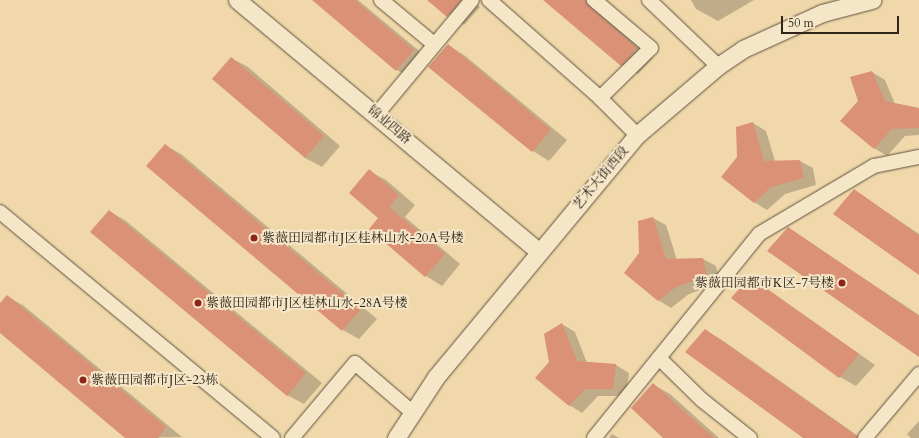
<!DOCTYPE html>
<html>
<head>
<meta charset="utf-8">
<style>
	body { margin:0 }
	#map { position:relative; width:919px; height:438px; overflow:hidden; background:#f0d8aa; font-family:Cardo,"Noto Serif SC",serif }
	div>[style] { position:absolute }
	[style*='--x'] { left:calc(var(--x)*1px); top:calc(var(--y)*1px); width:calc(var(--w)*1px); rotate:calc(var(--a)*1deg) }
	.shadow>* { inset:0; background:#0003 }
	.building>* { inset:0; background:#db9176 }
	.roads { filter:drop-shadow(0 0 1px #5e513e) drop-shadow(0 0 1px #5e513e) }
	.minor>* { height:14px; margin:-7px; padding:0 7px; transform-origin:7px; border-radius:7px; background:#f5e6c8 }
	.tertiary>* { height:17px; margin:-8.5px; padding:0 8.5px; transform-origin:8.5px; border-radius:8.5px; background:#f5e6c8 }
	.dots>* { width:11px; height:11px; translate:-50% -50%; box-sizing:border-box; border:2px solid #f5e6c8; border-radius:50% }
	span { translate:-50% -50%; white-space:nowrap; text-align:center; line-height:1.15; -webkit-text-stroke:4px #f5e6c8; paint-order:stroke }
	.street-label { font-size:13px; color:#2e241a }
	.poi-label { font-size:13px; color:#2e241a }
	.left { translate:0 -50%; text-align:left }
	.right { translate:-100% -50%; text-align:right }
	.scale { position:absolute; left:781px; top:16px; width:118px; height:18px; box-sizing:border-box; border:2px solid #2e241a; border-top:0; padding-left:5px; font-size:12px; line-height:14px; white-space:nowrap; color:#2e241a; -webkit-text-stroke:3px #f5e6c8; paint-order:stroke }
</style>
</head>
<body>
<div id="map">
	<div class="shadow">
		<i style="clip-path:polygon(313px 0,358px 0,430px 60px,413px 80px,397px 70px)"></i>
		<i style="clip-path:polygon(428px 0,472px 0,480px 7px,464px 25px)"></i>
		<i style="clip-path:polygon(544px 0,587px 0,653px 58px,638px 74px,622px 65px)"></i>
		<i style="clip-path:polygon(691px 0,754px 0,718px 21px,696px 9px)"></i>
		<i style="clip-path:polygon(448px 45px,464px 55px,567px 140px,549px 161px,533px 151px,429px 67px)"></i>
		<i style="clip-path:polygon(231px 58px,248px 67px,340px 146px,322px 167px,305px 158px)"></i>
		<i style="clip-path:polygon(872px 72px,885px 80px,895px 104px,919px 109px,919px 135px,905px 136px,887px 156px,874px 148px,859px 101px)"></i>
		<i style="clip-path:polygon(753px 123px,766px 131px,775px 161px,800px 161px,813px 168px,816px 185px,785px 194px,767px 210px,754px 202px)"></i>
		<i style="clip-path:polygon(165px 145px,181px 154px,377px 319px,359px 339px,343px 330px)"></i>
		<i style="clip-path:polygon(369px 171px,386px 180px,415px 205px,405px 217px,460px 264px,442px 286px,426px 276px,371px 229px,380px 218px)"></i>
		<i style="clip-path:polygon(854px 190px,919px 234px,919px 274px)"></i>
		<i style="clip-path:polygon(109px 211px,126px 221px,322px 383px,304px 404px,287px 395px)"></i>
		<i style="clip-path:polygon(653px 218px,666px 225px,677px 260px,703px 259px,716px 266px,720px 283px,689px 294px,671px 308px,658px 300px,640px 253px)"></i>
		<i style="clip-path:polygon(788px 228px,919px 315px,919px 356px)"></i>
		<i style="clip-path:polygon(750px 278px,766px 288px,875px 365px,856px 386px,840px 377px,733px 298px)"></i>
		<i style="clip-path:polygon(7px 296px,24px 306px,182px 437px,126px 438px,0 331px,0 305px)"></i>
		<i style="clip-path:polygon(562px 324px,575px 332px,587px 363px,616px 365px,629px 373px,626px 396px,598px 396px,582px 413px,569px 405px,550px 362px)"></i>
		<i style="clip-path:polygon(705px 330px,722px 340px,861px 438px,805px 438px)"></i>
		<i style="clip-path:polygon(654px 385px,670px 394px,719px 438px,665px 438px)"></i>
		<i style="clip-path:polygon(919px 421px,919px 438px,911px 438px,907px 434px)"></i>
		<i style="clip-path:polygon(612px 434px,619px 438px,609px 438px)"></i>
	</div>
	<div class="building">
		<i style="clip-path:polygon(312px 0,355px 0,414px 50px,396px 71px)"></i>
		<i style="clip-path:polygon(427px 0,461px 0,447px 17px)"></i>
		<i style="clip-path:polygon(543px 0,584px 0,589px 6px,637px 48px,621px 66px)"></i>
		<i style="clip-path:polygon(448px 44px,551px 130px,532px 152px,428px 67px)"></i>
		<i style="clip-path:polygon(231px 57px,324px 136px,305px 158px,212px 79px)"></i>
		<i style="clip-path:polygon(872px 71px,885px 101px,919px 108px,919px 128px,892px 129px,874px 149px,840px 121px,858px 101px,850px 77px)"></i>
		<i style="clip-path:polygon(753px 122px,764px 161px,800px 160px,804px 178px,771px 187px,754px 203px,721px 177px,737px 157px,736px 127px)"></i>
		<i style="clip-path:polygon(165px 144px,361px 309px,342px 331px,146px 166px)"></i>
		<i style="clip-path:polygon(369px 169px,399px 195px,389px 207px,445px 254px,425px 277px,369px 229px,378px 218px,349px 193px)"></i>
		<i style="clip-path:polygon(854px 189px,919px 235px,919px 275px,833px 214px)"></i>
		<i style="clip-path:polygon(109px 210px,306px 373px,287px 396px,90px 232px)"></i>
		<i style="clip-path:polygon(653px 217px,666px 259px,703px 258px,707px 276px,676px 287px,658px 301px,624px 273px,639px 253px,638px 221px)"></i>
		<i style="clip-path:polygon(788px 227px,919px 316px,919px 357px,767px 251px)"></i>
		<i style="clip-path:polygon(750px 277px,859px 354px,839px 378px,731px 298px)"></i>
		<i style="clip-path:polygon(7px 295px,166px 427px,158px 438px,125px 438px,0 333px,0 303px)"></i>
		<i style="clip-path:polygon(562px 323px,577px 361px,616px 364px,613px 389px,585px 389px,569px 406px,535px 378px,549px 362px,544px 334px)"></i>
		<i style="clip-path:polygon(705px 329px,857px 436px,857px 438px,803px 438px,685px 352px)"></i>
		<i style="clip-path:polygon(653px 383px,714px 438px,663px 438px,631px 408px)"></i>
	</div>
	<div class="roads">
		<div class="minor">
			<i style="--x:381;--y:0;--w:69;--a:39.7"></i>
			<i style="--x:489;--y:0;--w:148;--a:41.4"></i>
			<i style="--x:600;--y:98;--w:71;--a:-44.4"></i>
			<i style="--x:651;--y:48;--w:75;--a:-139.9"></i>
			<i style="--x:649;--y:0;--w:95;--a:43.7"></i>
			<i style="--x:600;--y:98;--w:52;--a:45"></i>
			<i style="--x:377;--y:114;--w:148;--a:-50.2"></i>
			<i style="--x:0;--y:212;--w:354;--a:39.6"></i>
			<i style="--x:659;--y:358;--w:60;--a:44.3"></i>
			<i style="--x:702;--y:400;--w:61;--a:38.4"></i>
			<i style="--x:292;--y:438;--w:98;--a:-50"></i>
			<i style="--x:355;--y:363;--w:75;--a:40.7"></i>
			<i style="--x:594;--y:438;--w:262;--a:-51"></i>
			<i style="--x:759;--y:234;--w:134;--a:-30.6"></i>
			<i style="--x:874;--y:166;--w:46;--a:-11.3"></i>
			<i style="--x:865;--y:438;--w:84;--a:-49.8"></i>
		</div>
		<div class="tertiary">
			<i style="--x:237;--y:0;--w:393;--a:39.8"></i>
			<i style="--x:396;--y:438;--w:73;--a:-56.7"></i>
			<i style="--x:436;--y:377;--w:315;--a:-50.3"></i>
			<i style="--x:637;--y:135;--w:106;--a:-40.4"></i>
			<i style="--x:718;--y:66;--w:30;--a:-34"></i>
			<i style="--x:743;--y:49;--w:87;--a:-24.5"></i>
			<i style="--x:822;--y:13;--w:52;--a:-14.6"></i>
		</div>
	</div>
	<div class="dots">
		<i style="left:254px;top:238px;background:#8f2418"></i>
		<i style="left:842px;top:283px;background:#8f2418"></i>
		<i style="left:198px;top:303px;background:#8f2418"></i>
		<i style="left:83px;top:380px;background:#8f2418"></i>
	</div>
	<div class="street-label">
		<span style="left:389px;top:125px;rotate:40deg">锦业四路</span>
		<span style="left:601px;top:178px;rotate:-50deg">艺术大街西段</span>
	</div>
	<div class="poi-label">
		<span class="left" style="left:262px;top:238px">紫薇田园都市J区桂林山水-20A号楼</span>
		<span class="right" style="left:834px;top:283px">紫薇田园都市K区-7号楼</span>
		<span class="left" style="left:206px;top:303px">紫薇田园都市J区桂林山水-28A号楼</span>
		<span class="left" style="left:91px;top:380px">紫薇田园都市J区-23栋</span>
	</div>
	<div class="scale">50 m</div>
</div>
</body>
</html>
